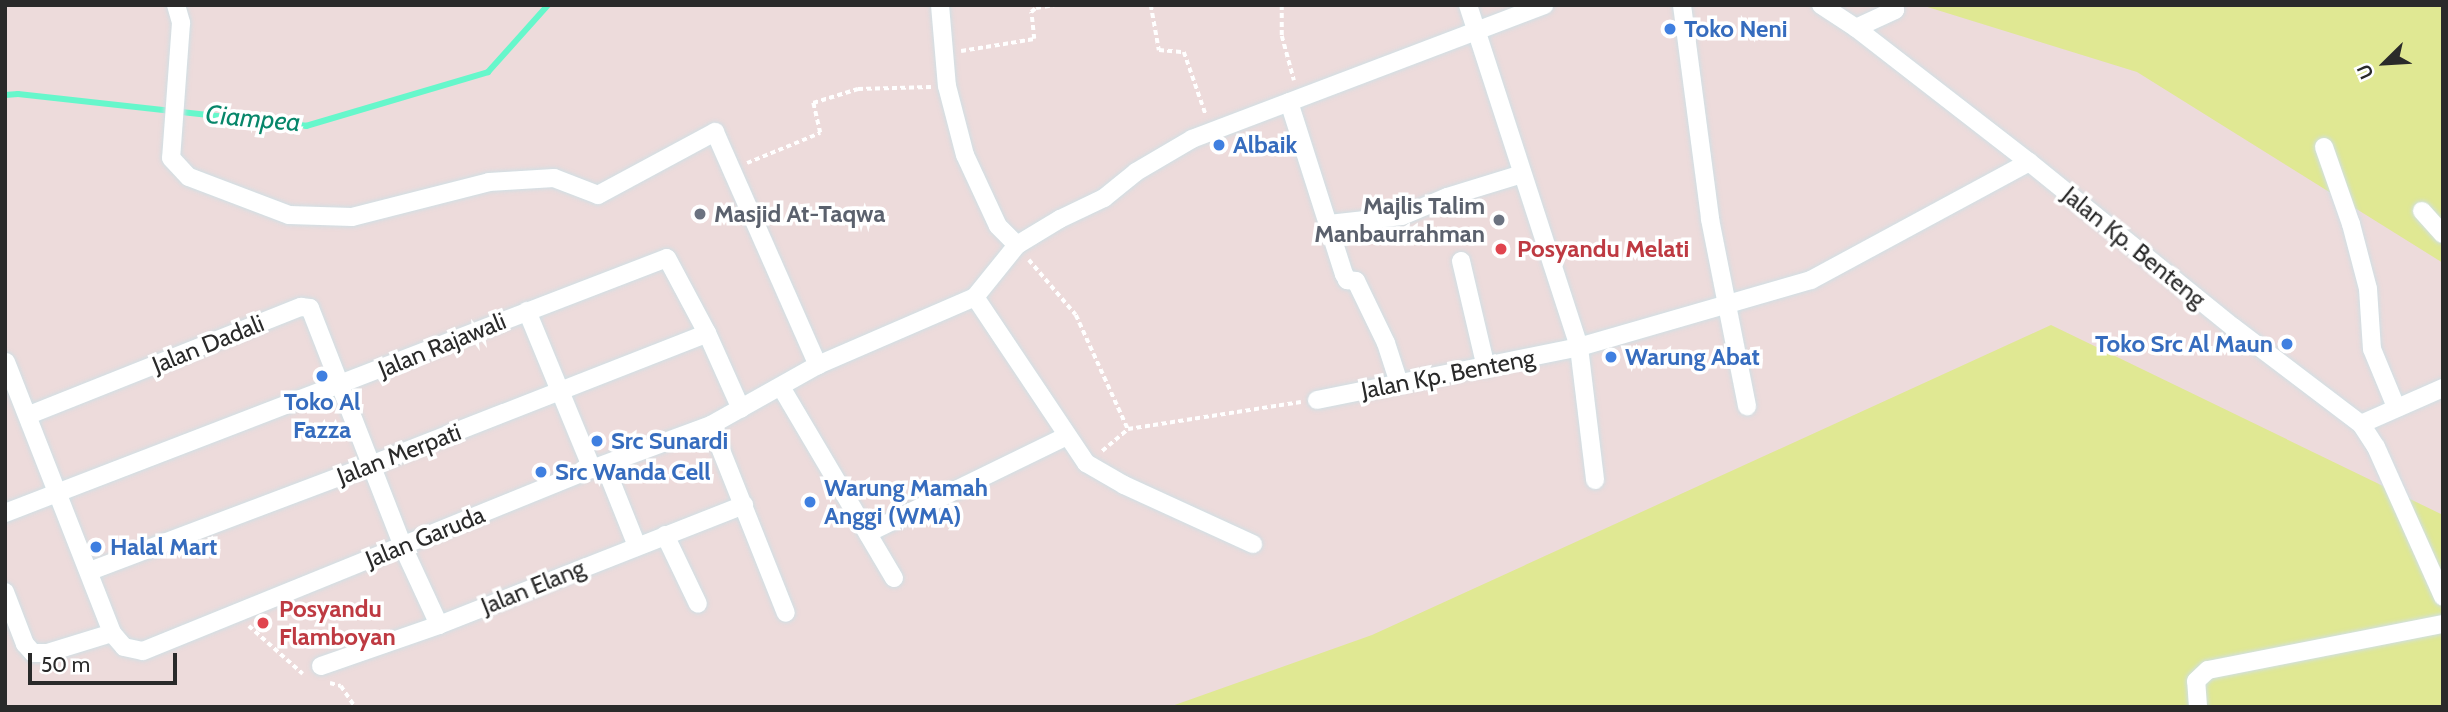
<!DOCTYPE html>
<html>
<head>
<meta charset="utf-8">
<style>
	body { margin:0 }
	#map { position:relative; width:2448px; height:712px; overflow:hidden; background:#eddbdb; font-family:Cabin,sans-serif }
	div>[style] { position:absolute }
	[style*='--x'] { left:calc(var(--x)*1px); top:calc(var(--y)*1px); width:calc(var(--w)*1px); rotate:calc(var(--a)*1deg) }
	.green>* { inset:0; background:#e0e893 }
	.stream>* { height:6px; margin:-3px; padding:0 3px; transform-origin:3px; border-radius:3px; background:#66f7cb }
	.path>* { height:3.5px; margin-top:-1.75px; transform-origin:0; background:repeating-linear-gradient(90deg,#fff 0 5px,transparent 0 8.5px) }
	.roads { filter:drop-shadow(0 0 2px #d0dfe4) drop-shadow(0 0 2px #d0dfe4) }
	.minor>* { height:18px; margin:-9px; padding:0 9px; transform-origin:9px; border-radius:9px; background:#fff }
	.dots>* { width:19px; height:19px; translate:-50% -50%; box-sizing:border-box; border:4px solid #fff; border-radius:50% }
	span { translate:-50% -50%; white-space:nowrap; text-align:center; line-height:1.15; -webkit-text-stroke:7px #fff; paint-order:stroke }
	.shop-label { font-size:24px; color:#366cbe; font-weight:700 }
	.left { translate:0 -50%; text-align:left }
	.right { translate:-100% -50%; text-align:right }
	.worship-label { font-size:24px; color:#5b616d; font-weight:700 }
	.street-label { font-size:24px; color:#2a2a2a }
	.health-label { font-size:24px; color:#be3a42; font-weight:700 }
	.water-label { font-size:26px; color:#07866a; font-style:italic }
	.frame { position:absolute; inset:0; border:7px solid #2a2a2a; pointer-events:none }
	.north { position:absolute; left:2350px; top:28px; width:70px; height:70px; -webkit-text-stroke:5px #fff; paint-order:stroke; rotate:246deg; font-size:19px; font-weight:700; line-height:28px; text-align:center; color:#2a2a2a }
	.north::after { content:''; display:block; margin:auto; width:24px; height:32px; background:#2a2a2a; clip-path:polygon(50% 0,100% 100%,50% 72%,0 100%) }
	.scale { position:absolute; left:28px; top:653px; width:149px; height:32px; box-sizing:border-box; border:4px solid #2a2a2a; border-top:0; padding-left:9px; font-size:21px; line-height:24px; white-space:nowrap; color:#2a2a2a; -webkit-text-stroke:5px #fff; paint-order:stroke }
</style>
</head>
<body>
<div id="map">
	<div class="green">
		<i style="clip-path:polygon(1921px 5px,2443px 5px,2443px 263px,2137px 72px)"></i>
		<i style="clip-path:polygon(2051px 325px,2443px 515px,2443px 707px,1169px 707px,1372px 635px)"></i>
	</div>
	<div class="stream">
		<i style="--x:5;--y:95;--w:13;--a:-4"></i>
		<i style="--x:18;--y:94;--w:290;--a:6.3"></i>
		<i style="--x:306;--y:126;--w:190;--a:-16.5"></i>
		<i style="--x:488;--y:72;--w:90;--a:-48.2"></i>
	</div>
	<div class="path">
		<i style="--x:1151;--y:5;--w:46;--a:79.9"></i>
		<i style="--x:1159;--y:50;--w:25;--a:5"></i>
		<i style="--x:1184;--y:52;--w:67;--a:70.8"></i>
		<i style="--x:1282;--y:5;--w:31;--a:90"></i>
		<i style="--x:1282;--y:36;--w:46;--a:74.7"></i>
		<i style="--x:961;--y:51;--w:74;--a:-9.3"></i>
		<i style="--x:1034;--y:39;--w:27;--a:-96"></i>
		<i style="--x:1031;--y:12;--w:6;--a:-39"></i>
		<i style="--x:1036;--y:8;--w:19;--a:-9"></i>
		<i style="--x:747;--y:163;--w:79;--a:-22.3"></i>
		<i style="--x:820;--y:133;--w:31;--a:-103"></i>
		<i style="--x:813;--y:103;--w:47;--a:-17.3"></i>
		<i style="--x:858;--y:89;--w:73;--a:-1.6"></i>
		<i style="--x:1029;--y:260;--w:72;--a:49.5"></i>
		<i style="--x:1076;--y:315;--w:125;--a:65.5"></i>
		<i style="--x:1102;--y:451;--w:34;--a:-40"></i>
		<i style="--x:1128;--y:429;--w:175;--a:-8.9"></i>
		<i style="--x:249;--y:626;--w:72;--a:41.6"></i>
		<i style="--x:330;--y:683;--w:11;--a:15"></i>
		<i style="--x:341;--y:686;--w:25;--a:56"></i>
	</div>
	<div class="roads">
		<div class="minor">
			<i style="--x:176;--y:5;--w:19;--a:74"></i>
			<i style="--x:181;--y:23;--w:135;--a:94.2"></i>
			<i style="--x:171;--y:158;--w:26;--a:47"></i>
			<i style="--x:189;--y:177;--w:107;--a:20.8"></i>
			<i style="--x:289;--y:215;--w:63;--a:1.8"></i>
			<i style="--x:352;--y:217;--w:141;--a:-14.3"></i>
			<i style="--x:489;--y:182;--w:65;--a:-3.5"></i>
			<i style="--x:554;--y:178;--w:47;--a:21.1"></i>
			<i style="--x:598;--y:195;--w:133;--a:-28.3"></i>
			<i style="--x:715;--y:132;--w:255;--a:66.2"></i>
			<i style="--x:940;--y:5;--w:81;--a:85.1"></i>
			<i style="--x:947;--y:86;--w:71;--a:75.4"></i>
			<i style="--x:965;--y:155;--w:78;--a:65.1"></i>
			<i style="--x:998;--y:226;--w:27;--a:45"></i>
			<i style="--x:1468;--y:5;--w:360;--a:72"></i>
			<i style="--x:1579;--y:347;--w:134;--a:83.1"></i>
			<i style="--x:1682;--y:5;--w:216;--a:82.5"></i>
			<i style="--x:1710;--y:219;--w:191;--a:78.8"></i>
			<i style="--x:1821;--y:5;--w:42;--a:33.3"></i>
			<i style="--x:1856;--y:28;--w:219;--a:37.8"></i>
			<i style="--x:2029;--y:162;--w:262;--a:39"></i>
			<i style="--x:2233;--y:327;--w:161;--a:37.2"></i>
			<i style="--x:2361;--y:424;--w:27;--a:57"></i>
			<i style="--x:2376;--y:447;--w:164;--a:65.9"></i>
			<i style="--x:1856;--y:28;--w:43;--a:-24.8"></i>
			<i style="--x:1895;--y:10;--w:5;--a:-101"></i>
			<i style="--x:1289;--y:102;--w:181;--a:72.3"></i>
			<i style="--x:1344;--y:274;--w:7;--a:63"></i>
			<i style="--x:1347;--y:280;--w:9;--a:6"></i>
			<i style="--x:1356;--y:281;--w:69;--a:64.2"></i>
			<i style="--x:1386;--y:343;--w:42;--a:72"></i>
			<i style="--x:2324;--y:147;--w:82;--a:70.7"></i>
			<i style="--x:2351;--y:224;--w:67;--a:75.3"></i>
			<i style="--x:2368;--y:289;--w:60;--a:86.2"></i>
			<i style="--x:2372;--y:349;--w:63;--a:67.5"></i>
			<i style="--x:2422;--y:211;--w:31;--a:48"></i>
			<i style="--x:1329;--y:224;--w:73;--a:-6.3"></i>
			<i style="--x:1402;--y:216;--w:49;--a:-22.9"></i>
			<i style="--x:1447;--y:197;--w:78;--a:-17"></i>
			<i style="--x:1461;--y:261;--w:110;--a:76.8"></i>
			<i style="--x:975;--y:297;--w:200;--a:56.2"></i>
			<i style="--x:1086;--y:463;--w:44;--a:30.1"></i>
			<i style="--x:1124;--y:485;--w:142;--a:24.6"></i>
			<i style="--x:527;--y:311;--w:171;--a:67.6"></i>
			<i style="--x:6;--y:362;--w:291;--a:68.6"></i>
			<i style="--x:112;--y:633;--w:18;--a:49"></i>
			<i style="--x:124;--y:647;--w:19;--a:12"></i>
			<i style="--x:143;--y:651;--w:484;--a:-22.1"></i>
			<i style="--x:592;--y:469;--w:127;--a:-20.3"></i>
			<i style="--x:711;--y:425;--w:123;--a:-29.3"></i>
			<i style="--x:818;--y:365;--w:171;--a:-23.4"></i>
			<i style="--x:975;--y:297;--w:67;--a:-51.1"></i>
			<i style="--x:1017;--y:245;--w:50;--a:-31.2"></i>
			<i style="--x:1060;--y:219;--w:49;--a:-25.5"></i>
			<i style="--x:1104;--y:198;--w:41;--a:-39.1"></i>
			<i style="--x:1136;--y:172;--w:65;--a:-30.5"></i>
			<i style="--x:1192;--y:139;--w:377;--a:-20.8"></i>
			<i style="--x:781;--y:387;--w:222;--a:59.4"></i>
			<i style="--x:1317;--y:400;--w:267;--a:-11.4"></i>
			<i style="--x:1579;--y:347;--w:241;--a:-16.1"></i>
			<i style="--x:1811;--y:280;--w:248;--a:-28.4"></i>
			<i style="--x:29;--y:415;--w:293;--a:-21.7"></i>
			<i style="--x:301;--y:307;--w:9;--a:6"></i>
			<i style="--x:310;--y:308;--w:256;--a:68.7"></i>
			<i style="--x:403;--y:547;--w:86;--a:65.2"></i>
			<i style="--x:2361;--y:424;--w:90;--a:-23.7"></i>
			<i style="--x:711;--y:425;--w:202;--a:68.3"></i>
			<i style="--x:605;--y:466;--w:86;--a:68.2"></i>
			<i style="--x:5;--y:513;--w:709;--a:-21.07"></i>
			<i style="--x:667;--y:258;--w:85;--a:61.9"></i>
			<i style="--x:707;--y:333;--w:83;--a:65.9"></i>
			<i style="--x:868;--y:533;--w:221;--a:-26"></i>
			<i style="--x:665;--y:535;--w:76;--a:64.4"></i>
			<i style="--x:90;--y:571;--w:300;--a:-20.7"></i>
			<i style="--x:371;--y:465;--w:361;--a:-21.4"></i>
			<i style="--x:5;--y:592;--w:56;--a:69"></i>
			<i style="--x:25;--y:644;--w:12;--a:48"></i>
			<i style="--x:33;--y:653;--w:14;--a:0"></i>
			<i style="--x:47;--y:653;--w:68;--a:-17.1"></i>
			<i style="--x:321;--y:666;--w:125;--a:-19.2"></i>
			<i style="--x:439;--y:625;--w:328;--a:-21.5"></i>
			<i style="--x:2198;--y:707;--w:26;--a:-94"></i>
			<i style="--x:2196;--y:681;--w:16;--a:-43"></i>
			<i style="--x:2208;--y:670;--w:239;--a:-11.1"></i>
		</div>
	</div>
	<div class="dots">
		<i style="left:1670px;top:29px;background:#3f7fe0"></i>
		<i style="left:1219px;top:145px;background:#3f7fe0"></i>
		<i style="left:700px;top:214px;background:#6b7280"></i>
		<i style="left:1499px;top:220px;background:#6b7280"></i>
		<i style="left:1501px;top:249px;background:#e0444e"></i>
		<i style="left:2287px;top:344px;background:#3f7fe0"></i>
		<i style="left:1611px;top:357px;background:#3f7fe0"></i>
		<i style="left:322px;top:376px;background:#3f7fe0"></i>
		<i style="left:597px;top:441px;background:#3f7fe0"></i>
		<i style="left:541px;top:472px;background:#3f7fe0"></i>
		<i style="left:810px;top:502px;background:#3f7fe0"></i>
		<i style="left:96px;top:547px;background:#3f7fe0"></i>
		<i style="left:263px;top:623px;background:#e0444e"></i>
	</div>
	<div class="shop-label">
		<span class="left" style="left:1684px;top:29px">Toko Neni</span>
		<span class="left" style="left:1233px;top:145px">Albaik</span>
		<span class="right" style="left:2273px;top:344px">Toko Src Al Maun</span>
		<span class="left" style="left:1625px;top:357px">Warung Abat</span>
		<span style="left:322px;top:416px">Toko Al<br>Fazza</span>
		<span class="left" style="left:611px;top:441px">Src Sunardi</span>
		<span class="left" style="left:555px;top:472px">Src Wanda Cell</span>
		<span class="left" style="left:824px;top:502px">Warung Mamah<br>Anggi (WMA)</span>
		<span class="left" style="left:110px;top:547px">Halal Mart</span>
	</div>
	<div class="worship-label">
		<span class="right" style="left:1485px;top:220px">Majlis Talim<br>Manbaurrahman</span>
		<span class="left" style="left:714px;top:214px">Masjid At-Taqwa</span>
	</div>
	<div class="street-label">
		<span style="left:2134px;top:247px;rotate:39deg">Jalan Kp. Benteng</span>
		<span style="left:208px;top:344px;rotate:-22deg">Jalan Dadali</span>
		<span style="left:442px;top:345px;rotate:-22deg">Jalan Rajawali</span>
		<span style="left:1448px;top:374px;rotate:-11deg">Jalan Kp. Benteng</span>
		<span style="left:399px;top:454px;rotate:-21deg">Jalan Merpati</span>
		<span style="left:425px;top:537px;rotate:-22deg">Jalan Garuda</span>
		<span style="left:533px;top:587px;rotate:-22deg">Jalan Elang</span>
	</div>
	<div class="health-label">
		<span class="left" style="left:1517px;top:249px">Posyandu Melati</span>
		<span class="left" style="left:279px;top:623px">Posyandu<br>Flamboyan</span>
	</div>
	<div class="water-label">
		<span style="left:253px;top:119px;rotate:5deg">Ciampea</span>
	</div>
	<div class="frame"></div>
	<div class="north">U</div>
	<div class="scale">50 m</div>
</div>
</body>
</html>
